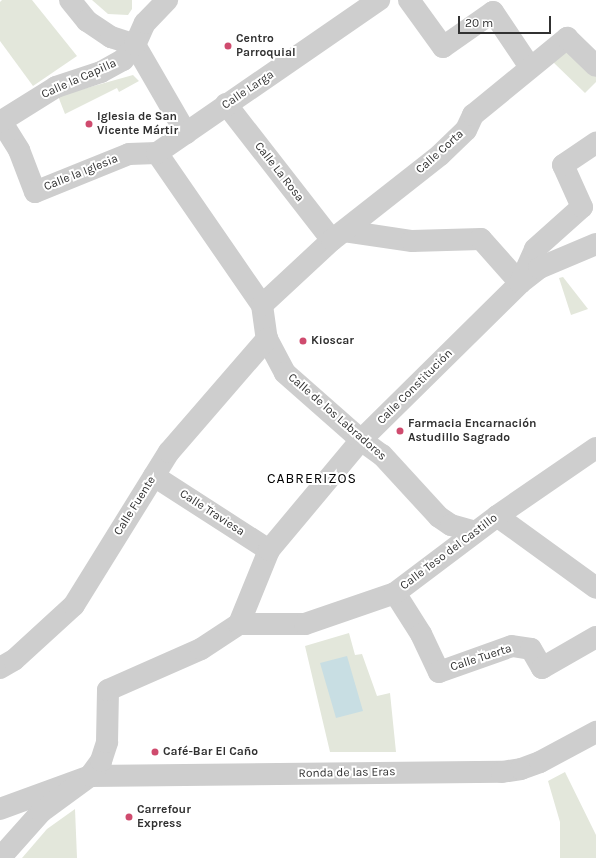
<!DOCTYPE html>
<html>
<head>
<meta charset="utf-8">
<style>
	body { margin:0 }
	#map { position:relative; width:596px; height:858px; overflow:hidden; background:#fff; font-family:Karla,sans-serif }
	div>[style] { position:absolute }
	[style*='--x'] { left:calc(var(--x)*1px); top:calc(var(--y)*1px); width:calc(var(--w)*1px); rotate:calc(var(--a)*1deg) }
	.green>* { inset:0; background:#e3e7db }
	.water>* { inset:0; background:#c8dee3 }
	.minor>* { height:22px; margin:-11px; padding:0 11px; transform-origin:11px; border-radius:11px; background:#cecece }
	.dots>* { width:11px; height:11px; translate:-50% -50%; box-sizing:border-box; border:2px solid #fff; border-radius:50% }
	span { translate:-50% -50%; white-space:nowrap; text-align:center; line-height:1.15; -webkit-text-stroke:4px #fff; paint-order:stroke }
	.poi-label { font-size:12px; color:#313131; font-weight:700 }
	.left { translate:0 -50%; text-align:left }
	.street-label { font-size:12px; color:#313131 }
	.quarter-label { font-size:14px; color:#000; letter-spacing:1px }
	.scale { position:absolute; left:458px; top:16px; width:93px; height:18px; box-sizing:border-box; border:2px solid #313131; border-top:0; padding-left:5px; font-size:12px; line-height:14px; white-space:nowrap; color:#313131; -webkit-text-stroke:3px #fff; paint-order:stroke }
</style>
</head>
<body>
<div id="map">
	<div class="green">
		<i style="clip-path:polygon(2px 0,32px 0,77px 56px,33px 86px,0 41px,0 2px)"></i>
		<i style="clip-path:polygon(92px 0,132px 0,132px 9px,128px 15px,108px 14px)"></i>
		<i style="clip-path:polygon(568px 49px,596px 75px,596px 82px,585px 93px,553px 62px)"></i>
		<i style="clip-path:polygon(133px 75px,139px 81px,119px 92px,117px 88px,65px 114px,58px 96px)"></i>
		<i style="clip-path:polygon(563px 277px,588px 309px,571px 315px,559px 278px)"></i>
		<i style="clip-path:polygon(349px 633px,355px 655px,362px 654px,377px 696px,390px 693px,396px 752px,330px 752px,305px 646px)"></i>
		<i style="clip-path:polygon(565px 772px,596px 835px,596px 858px,560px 858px,560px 822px,548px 781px)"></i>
		<i style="clip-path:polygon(75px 809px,77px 858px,22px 858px,47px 829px)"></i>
	</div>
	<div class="water">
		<i style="clip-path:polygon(347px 656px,363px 711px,336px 718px,320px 663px)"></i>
	</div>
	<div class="minor">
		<i style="--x:70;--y:0;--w:27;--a:51"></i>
		<i style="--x:87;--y:21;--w:29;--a:34"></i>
		<i style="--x:111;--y:37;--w:25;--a:18"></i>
		<i style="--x:135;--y:45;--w:102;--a:59.9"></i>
		<i style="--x:409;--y:0;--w:58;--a:54.1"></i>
		<i style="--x:443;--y:47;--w:61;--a:-35"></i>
		<i style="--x:493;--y:12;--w:66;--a:56.1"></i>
		<i style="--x:226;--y:104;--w:172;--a:52.1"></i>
		<i style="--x:1;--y:121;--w:34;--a:58"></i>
		<i style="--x:19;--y:150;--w:45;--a:69.1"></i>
		<i style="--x:35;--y:192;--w:101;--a:-22"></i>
		<i style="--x:129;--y:154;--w:28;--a:-2"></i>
		<i style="--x:0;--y:122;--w:66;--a:-32"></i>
		<i style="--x:56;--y:87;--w:47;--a:-18.4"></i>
		<i style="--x:101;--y:72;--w:25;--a:-29"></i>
		<i style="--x:123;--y:60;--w:19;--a:-51"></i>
		<i style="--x:135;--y:45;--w:24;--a:-66"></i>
		<i style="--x:145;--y:23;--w:32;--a:-46"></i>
		<i style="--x:157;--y:153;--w:185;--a:55.4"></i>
		<i style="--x:262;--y:305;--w:34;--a:82"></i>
		<i style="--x:267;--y:339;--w:38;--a:62"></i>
		<i style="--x:285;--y:373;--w:101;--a:41.4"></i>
		<i style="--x:361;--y:440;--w:26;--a:36"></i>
		<i style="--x:382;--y:455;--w:84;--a:47.4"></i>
		<i style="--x:439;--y:517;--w:14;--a:34"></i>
		<i style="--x:451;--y:525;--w:25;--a:16"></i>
		<i style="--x:157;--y:153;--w:270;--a:-34.6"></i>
		<i style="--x:344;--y:231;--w:69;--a:8.4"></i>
		<i style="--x:412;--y:241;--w:69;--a:-1.7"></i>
		<i style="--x:481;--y:239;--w:59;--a:48.4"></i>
		<i style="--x:520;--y:283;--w:37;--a:-66"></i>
		<i style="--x:535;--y:249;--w:63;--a:-41.8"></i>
		<i style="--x:582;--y:207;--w:46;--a:-114.3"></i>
		<i style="--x:563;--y:165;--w:40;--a:-34"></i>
		<i style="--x:262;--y:305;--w:96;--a:-42.9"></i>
		<i style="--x:332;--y:240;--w:137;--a:-38.2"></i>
		<i style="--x:440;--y:155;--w:36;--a:-44"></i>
		<i style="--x:466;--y:130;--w:17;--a:-65"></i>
		<i style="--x:473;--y:115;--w:122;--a:-39.3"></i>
		<i style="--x:567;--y:38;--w:40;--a:44"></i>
		<i style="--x:154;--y:476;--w:137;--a:32.8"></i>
		<i style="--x:497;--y:516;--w:122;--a:36"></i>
		<i style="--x:395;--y:593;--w:49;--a:57.6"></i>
		<i style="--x:421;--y:634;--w:42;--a:64.7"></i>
		<i style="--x:439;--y:672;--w:77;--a:-19.6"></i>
		<i style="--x:512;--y:646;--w:19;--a:9"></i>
		<i style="--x:531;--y:649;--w:22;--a:60"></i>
		<i style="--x:542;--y:668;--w:62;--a:-29.9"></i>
		<i style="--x:239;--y:624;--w:80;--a:-67.9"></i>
		<i style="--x:269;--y:550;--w:143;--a:-50.1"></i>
		<i style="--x:361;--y:440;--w:223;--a:-44.6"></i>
		<i style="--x:520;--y:283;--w:24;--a:-38"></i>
		<i style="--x:539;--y:268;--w:62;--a:-22.8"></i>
		<i style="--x:0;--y:668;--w:16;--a:-30"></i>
		<i style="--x:14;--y:660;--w:81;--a:-42.5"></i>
		<i style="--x:74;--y:605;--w:180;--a:-58.2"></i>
		<i style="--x:169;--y:452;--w:150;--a:-49.1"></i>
		<i style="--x:0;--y:809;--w:96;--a:-20.1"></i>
		<i style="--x:90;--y:776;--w:412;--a:-0.6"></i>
		<i style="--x:502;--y:772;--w:19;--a:-9"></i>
		<i style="--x:521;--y:769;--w:20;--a:-20"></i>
		<i style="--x:540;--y:762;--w:64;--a:-28.2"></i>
		<i style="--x:0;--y:858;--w:62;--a:-48.3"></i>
		<i style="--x:41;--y:812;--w:61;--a:-36.3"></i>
		<i style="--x:90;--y:776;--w:19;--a:-54"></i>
		<i style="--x:101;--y:761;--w:20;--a:-72"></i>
		<i style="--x:107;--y:742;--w:52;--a:-88.9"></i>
		<i style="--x:108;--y:690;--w:102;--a:-23.8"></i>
		<i style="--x:201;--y:649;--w:45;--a:-33.3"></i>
		<i style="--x:239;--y:624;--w:66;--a:0"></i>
		<i style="--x:305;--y:624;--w:95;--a:-19"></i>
		<i style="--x:395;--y:593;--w:128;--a:-37"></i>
		<i style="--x:497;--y:516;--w:120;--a:-34.5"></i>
	</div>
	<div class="dots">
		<i style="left:228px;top:46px;background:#cf4b6e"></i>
		<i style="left:89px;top:124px;background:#cf4b6e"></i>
		<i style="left:303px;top:341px;background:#cf4b6e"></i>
		<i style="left:400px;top:431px;background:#cf4b6e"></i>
		<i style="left:155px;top:752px;background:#cf4b6e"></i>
		<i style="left:129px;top:817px;background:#cf4b6e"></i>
	</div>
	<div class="poi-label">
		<span class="left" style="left:236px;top:46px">Centro<br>Parroquial</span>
		<span class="left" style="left:97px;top:124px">Iglesia de San<br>Vicente Mártir</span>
		<span class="left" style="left:311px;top:341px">Kioscar</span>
		<span class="left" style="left:408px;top:431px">Farmacia Encarnación<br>Astudillo Sagrado</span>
		<span class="left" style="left:163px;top:752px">Café-Bar El Caño</span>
		<span class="left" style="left:137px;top:817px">Carrefour<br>Express</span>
	</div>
	<div class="street-label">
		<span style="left:79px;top:79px;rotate:-24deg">Calle la Capilla</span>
		<span style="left:248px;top:90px;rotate:-34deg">Calle Larga</span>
		<span style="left:440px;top:152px;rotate:-42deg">Calle Corta</span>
		<span style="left:279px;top:172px;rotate:52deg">Calle La Rosa</span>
		<span style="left:81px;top:173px;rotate:-22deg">Calle la Iglesia</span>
		<span style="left:415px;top:387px;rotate:-45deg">Calle Constitución</span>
		<span style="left:337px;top:417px;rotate:41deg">Calle de los Labradores</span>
		<span style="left:135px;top:506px;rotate:-58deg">Calle Fuente</span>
		<span style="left:212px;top:513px;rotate:33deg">Calle Traviesa</span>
		<span style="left:449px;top:552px;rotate:-37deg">Calle Teso del Castillo</span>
		<span style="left:481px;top:658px;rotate:-18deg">Calle Tuerta</span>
		<span style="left:347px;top:773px;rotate:-1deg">Ronda de las Eras</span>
	</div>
	<div class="quarter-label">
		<span style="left:312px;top:479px">CABRERIZOS</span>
	</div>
	<div class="scale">20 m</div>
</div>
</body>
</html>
